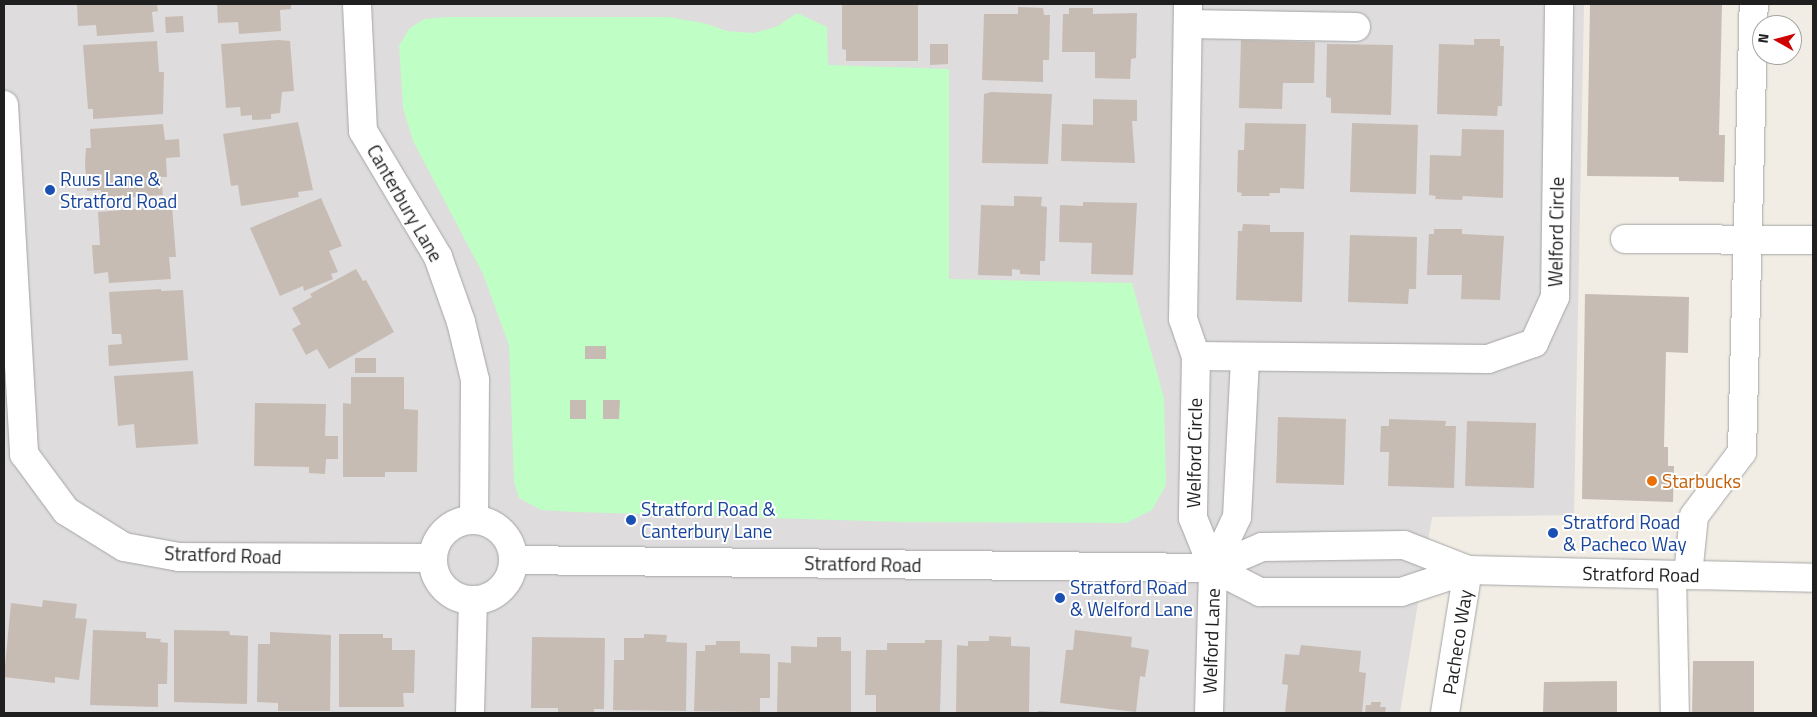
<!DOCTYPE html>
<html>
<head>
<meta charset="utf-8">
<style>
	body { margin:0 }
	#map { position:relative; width:1817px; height:717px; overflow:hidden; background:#f1ede5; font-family:"Titillium Web",sans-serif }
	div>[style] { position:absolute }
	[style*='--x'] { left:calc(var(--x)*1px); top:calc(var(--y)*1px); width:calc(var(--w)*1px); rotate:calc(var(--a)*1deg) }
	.residential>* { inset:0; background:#dedcdc }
	.park>* { inset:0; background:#bffec5 }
	.building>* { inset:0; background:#c6bcb4 }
	.roads { filter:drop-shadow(0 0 1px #a6a6a6) drop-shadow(0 0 1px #a6a6a6) }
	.minor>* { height:28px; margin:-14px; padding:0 14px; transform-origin:14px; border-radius:14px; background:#fff }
	.minor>.ring { margin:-14px; padding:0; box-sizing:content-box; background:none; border:28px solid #fff; border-radius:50% }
	.dots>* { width:14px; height:14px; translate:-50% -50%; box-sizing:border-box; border:2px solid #fff; border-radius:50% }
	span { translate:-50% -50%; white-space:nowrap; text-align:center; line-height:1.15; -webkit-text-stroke:4px #fff; paint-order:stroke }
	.transit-label { font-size:19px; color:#164399 }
	.left { translate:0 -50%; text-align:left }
	.street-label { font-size:19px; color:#1f1f1f }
	.food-label { font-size:19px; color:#c56008 }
	.frame { position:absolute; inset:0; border:5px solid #1f1f1f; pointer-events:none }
	.north { position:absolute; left:1752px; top:15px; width:50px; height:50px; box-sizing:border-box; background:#fff; border:1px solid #a5a5a5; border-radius:50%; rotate:277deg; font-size:14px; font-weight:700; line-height:20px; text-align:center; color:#1f1f1f }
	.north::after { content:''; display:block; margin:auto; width:18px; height:22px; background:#cf0300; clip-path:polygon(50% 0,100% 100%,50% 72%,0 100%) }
</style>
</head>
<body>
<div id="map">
	<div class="residential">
		<i style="clip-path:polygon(4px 4px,1584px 4px,1574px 515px,1432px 517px,1400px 713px,4px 713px)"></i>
	</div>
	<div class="park">
		<i style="clip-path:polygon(797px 13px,827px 27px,828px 65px,949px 69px,949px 279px,1132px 283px,1164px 398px,1166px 485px,1152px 510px,1126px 523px,901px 522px,576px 512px,541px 510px,519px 498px,514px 482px,509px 345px,483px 274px,413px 141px,403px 108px,399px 46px,409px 29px,424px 19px,447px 17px,668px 17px,704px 23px,727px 31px,754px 33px,778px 26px)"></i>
	</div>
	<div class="building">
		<i style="clip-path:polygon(77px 4px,157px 4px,158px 11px,152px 12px,154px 32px,97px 36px,96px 25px,78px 26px)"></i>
		<i style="clip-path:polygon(217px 4px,291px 4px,291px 9px,280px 10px,281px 31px,239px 34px,238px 22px,218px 23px)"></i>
		<i style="clip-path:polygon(842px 4px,918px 4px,918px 61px,846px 61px,846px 50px,842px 49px)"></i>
		<i style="clip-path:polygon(1590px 4px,1722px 4px,1719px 135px,1725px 135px,1724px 182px,1679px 181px,1679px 177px,1587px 176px)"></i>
		<i style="clip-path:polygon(1018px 7px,1043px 8px,1044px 15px,1050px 15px,1049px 60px,1043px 60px,1043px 82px,982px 80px,984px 14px,1018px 14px)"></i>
		<i style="clip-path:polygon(1069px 8px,1093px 8px,1093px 14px,1137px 13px,1136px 58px,1131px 59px,1130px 79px,1095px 78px,1095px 52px,1062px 52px,1063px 14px,1069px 14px)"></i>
		<i style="clip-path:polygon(183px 16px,184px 32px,166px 33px,165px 17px)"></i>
		<i style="clip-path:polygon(1474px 39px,1500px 39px,1500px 46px,1504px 46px,1502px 106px,1498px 106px,1497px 116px,1437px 114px,1439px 44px,1474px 45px)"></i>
		<i style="clip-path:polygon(278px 40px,290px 41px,294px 91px,282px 92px,280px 113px,271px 114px,271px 119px,252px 120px,252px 115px,241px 116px,240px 107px,226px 108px,221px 44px)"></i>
		<i style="clip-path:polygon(1241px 40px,1315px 42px,1314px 83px,1283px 83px,1282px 109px,1239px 108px)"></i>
		<i style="clip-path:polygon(157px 41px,159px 72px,164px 72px,163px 114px,93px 119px,93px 109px,88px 109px,83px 45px)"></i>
		<i style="clip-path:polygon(930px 44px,948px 44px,948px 64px,930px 65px)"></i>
		<i style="clip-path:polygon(1327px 44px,1393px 45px,1391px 115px,1331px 113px,1331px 98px,1326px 97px)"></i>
		<i style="clip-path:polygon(991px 92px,1052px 94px,1048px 164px,982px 163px,984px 94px)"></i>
		<i style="clip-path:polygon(1093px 99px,1137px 100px,1137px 121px,1132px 121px,1135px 163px,1061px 161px,1062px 124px,1093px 125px)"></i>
		<i style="clip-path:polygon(298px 122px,313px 190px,298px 192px,299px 197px,241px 206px,238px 185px,231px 186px,223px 134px)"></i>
		<i style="clip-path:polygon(1245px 123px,1306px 124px,1304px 189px,1280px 188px,1280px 193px,1269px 193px,1270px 196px,1241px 196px,1242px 193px,1237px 192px,1238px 150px,1244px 150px)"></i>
		<i style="clip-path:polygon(1352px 123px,1418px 125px,1416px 194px,1350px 192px)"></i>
		<i style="clip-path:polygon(163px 124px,165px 140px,179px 139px,180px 157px,166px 158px,167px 177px,161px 177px,163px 195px,102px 199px,101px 190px,87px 191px,85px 163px,86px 148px,91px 148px,90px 129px)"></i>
		<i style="clip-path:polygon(1462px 129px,1504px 130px,1503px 198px,1463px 196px,1462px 200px,1435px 199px,1436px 196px,1429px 195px,1430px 155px,1461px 156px)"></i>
		<i style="clip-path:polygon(1014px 196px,1042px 197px,1041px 206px,1047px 207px,1045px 261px,1040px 261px,1040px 275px,1020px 274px,1020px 270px,1012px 269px,1012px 276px,978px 275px,981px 205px,1014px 206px)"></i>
		<i style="clip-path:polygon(321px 198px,342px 246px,329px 251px,338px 272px,331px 274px,333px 279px,304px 291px,303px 286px,280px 296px,250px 228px)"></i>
		<i style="clip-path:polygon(1083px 202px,1137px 203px,1133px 275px,1091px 274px,1092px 243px,1059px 242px,1060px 205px,1083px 206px)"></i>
		<i style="clip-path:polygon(172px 206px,176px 257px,169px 257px,171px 279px,109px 283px,108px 272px,94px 274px,92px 245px,100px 245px,98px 212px)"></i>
		<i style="clip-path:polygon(1243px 224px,1270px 225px,1270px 232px,1304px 232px,1302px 302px,1236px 300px,1238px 231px,1242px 231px)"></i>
		<i style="clip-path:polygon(1434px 229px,1462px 229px,1462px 234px,1504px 236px,1500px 300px,1461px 299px,1462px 275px,1427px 275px,1429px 234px,1434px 234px)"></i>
		<i style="clip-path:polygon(1350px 235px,1417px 237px,1416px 289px,1409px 289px,1408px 304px,1348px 302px)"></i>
		<i style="clip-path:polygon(356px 269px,363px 281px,366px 280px,394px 332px,329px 369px,317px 349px,306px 355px,292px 329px,301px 324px,292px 308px,312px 297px,310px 294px)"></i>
		<i style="clip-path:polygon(161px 289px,161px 291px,183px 290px,188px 360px,109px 366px,108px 345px,122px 344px,121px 334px,112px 334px,109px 292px)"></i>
		<i style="clip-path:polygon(1585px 294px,1689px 297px,1688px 353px,1666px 352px,1664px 447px,1668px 447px,1668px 466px,1674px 466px,1673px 502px,1582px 499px)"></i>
		<i style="clip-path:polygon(585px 346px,606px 346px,606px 359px,585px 359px)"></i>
		<i style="clip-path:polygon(355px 358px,376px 358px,376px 373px,355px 373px)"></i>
		<i style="clip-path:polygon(193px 371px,198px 444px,136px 448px,134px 424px,118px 426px,114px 376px)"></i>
		<i style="clip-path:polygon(351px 377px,404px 377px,404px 409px,418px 410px,417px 472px,385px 472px,385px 477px,343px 477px,343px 403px,351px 404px)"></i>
		<i style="clip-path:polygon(570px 400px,586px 400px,586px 419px,570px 419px)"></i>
		<i style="clip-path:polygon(603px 400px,620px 400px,619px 419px,603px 419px)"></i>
		<i style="clip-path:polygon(255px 403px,326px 404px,325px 436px,338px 436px,338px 459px,326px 459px,325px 474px,309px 473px,309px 467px,254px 466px)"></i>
		<i style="clip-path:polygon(1278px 417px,1346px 419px,1344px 485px,1276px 483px)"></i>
		<i style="clip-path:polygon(1389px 419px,1446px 421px,1445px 426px,1456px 426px,1454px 488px,1388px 486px,1389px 452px,1380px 452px,1381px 426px,1389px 426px)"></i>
		<i style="clip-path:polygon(1467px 421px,1536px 423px,1534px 488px,1465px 486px)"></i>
		<i style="clip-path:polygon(43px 600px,77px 604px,75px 618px,87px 619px,79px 680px,55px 677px,55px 683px,4px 677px,11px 603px,42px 607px)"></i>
		<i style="clip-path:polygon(93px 630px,146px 632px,146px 638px,161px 639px,160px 642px,168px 643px,167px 684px,158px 684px,158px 707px,90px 705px)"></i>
		<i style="clip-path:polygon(174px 630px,229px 631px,230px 635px,248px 636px,247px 704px,174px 702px)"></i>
		<i style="clip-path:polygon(1075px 630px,1132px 637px,1131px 647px,1149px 650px,1145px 677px,1140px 676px,1136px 712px,1060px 703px,1066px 650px,1073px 650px)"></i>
		<i style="clip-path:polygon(270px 632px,331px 635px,330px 711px,278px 711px,278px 703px,257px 702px,258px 644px,270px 644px)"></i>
		<i style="clip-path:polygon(339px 634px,383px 634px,383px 638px,392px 638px,392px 650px,415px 650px,414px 693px,403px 693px,404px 707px,339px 707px)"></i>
		<i style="clip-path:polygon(644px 634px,667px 635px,666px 642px,687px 643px,686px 711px,613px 710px,614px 660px,624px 660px,624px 638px,644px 638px)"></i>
		<i style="clip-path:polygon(989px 636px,1011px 637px,1011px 646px,1030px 647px,1029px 713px,956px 713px,957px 645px,968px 646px,968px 641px,989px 641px)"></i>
		<i style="clip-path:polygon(532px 637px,605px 638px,604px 709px,594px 709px,594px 713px,558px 713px,558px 708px,531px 708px)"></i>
		<i style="clip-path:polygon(817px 637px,841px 637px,841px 651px,851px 651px,851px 713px,777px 713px,778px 662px,791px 663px,791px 646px,817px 647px)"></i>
		<i style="clip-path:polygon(925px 640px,942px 640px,940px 713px,876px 713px,876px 695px,865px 695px,866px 650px,887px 650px,887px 643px,925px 643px)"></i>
		<i style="clip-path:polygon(716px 641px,740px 641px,740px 653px,770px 654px,770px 698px,760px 698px,760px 712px,694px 711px,696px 651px,705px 651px,705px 645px,716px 645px)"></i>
		<i style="clip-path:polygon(1301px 645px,1361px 651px,1359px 672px,1366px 673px,1362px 713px,1285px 713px,1288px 685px,1282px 684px,1285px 654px,1299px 655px)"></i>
		<i style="clip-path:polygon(1693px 661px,1754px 661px,1754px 713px,1692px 713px)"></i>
		<i style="clip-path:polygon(1617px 681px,1617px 713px,1543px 713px,1544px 682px)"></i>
		<i style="clip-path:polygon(1371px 702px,1381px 702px,1380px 707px,1386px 707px,1385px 713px,1365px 713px,1366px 705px,1371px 705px)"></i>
		<i style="clip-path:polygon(1038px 711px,1055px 712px,1055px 713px,1038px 713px)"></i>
	</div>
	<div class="roads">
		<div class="minor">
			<i style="--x:357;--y:4;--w:127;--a:87.3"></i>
			<i style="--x:363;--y:131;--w:147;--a:59.2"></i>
			<i style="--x:438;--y:257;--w:69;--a:70.5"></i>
			<i style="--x:461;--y:322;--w:60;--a:76.4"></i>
			<i style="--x:475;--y:380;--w:140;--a:90.4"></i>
			<i style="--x:1188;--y:4;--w:315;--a:90.9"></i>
			<i style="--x:1183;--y:319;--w:39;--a:71"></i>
			<i style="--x:1196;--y:356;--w:162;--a:91.1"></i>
			<i style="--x:1193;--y:518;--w:54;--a:68.2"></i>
			<i style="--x:1188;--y:24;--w:168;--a:1"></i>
			<i style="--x:4;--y:105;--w:350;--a:86.7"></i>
			<i style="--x:24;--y:454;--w:71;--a:53.6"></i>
			<i style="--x:66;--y:511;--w:68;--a:31.8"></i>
			<i style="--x:124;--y:547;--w:56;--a:10.3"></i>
			<i style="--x:179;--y:557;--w:254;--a:0.2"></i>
			<i style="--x:1625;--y:239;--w:188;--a:0.3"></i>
			<i style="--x:1196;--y:356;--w:292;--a:0.6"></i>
			<i style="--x:1488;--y:359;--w:49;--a:-19.2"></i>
			<i style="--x:1534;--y:343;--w:51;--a:-65.5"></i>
			<i style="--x:1555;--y:297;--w:293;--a:-89.2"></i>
			<i class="ring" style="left:433px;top:520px;width:52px;height:52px"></i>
			<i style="--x:514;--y:560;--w:699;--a:0.66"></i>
			<i style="--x:1213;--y:568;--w:53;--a:-23.2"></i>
			<i style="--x:1262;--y:547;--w:142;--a:-0.8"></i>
			<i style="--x:1404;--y:545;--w:69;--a:21.3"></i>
			<i style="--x:1468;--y:570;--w:345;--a:1.3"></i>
			<i style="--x:1213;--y:568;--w:53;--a:27.1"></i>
			<i style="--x:1260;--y:592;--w:141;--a:0"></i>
			<i style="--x:1401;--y:592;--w:71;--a:-18.2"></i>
			<i style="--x:1672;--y:575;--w:138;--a:88.8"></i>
			<i style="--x:1688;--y:575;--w:59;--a:-84.2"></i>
			<i style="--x:1694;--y:516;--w:80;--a:-53.1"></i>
			<i style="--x:1742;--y:452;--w:448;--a:-88.5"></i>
			<i style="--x:470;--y:713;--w:112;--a:-88.5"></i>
			<i style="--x:1209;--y:713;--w:145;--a:-88.4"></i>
			<i style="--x:1213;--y:568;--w:56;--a:-64.8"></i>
			<i style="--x:1237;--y:517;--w:160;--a:-87.1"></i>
			<i style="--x:1445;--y:713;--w:145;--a:-80.9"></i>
		</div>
	</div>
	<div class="dots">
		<i style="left:50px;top:190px;background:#1a4fb4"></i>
		<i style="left:1652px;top:481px;background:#e8710a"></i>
		<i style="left:631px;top:520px;background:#1a4fb4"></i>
		<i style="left:1553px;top:533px;background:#1a4fb4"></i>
		<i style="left:1060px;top:598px;background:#1a4fb4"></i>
	</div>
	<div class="transit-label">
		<span class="left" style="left:60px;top:190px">Ruus Lane &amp;<br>Stratford Road</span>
		<span class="left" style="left:641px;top:520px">Stratford Road &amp;<br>Canterbury Lane</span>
		<span class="left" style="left:1563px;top:533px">Stratford Road<br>&amp; Pacheco Way</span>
		<span class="left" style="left:1070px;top:598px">Stratford Road<br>&amp; Welford Lane</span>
	</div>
	<div class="street-label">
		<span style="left:405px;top:203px;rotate:60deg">Canterbury Lane</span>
		<span style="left:1556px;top:232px;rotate:-89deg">Welford Circle</span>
		<span style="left:1194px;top:453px;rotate:-89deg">Welford Circle</span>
		<span style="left:223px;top:555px;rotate:2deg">Stratford Road</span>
		<span style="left:863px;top:564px;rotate:1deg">Stratford Road</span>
		<span style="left:1641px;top:574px;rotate:1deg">Stratford Road</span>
		<span style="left:1211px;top:641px;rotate:-88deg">Welford Lane</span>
		<span style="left:1457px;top:642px;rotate:-81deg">Pacheco Way</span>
	</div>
	<div class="food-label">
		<span class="left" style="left:1662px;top:481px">Starbucks</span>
	</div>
	<div class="frame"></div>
	<div class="north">N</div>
</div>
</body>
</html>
